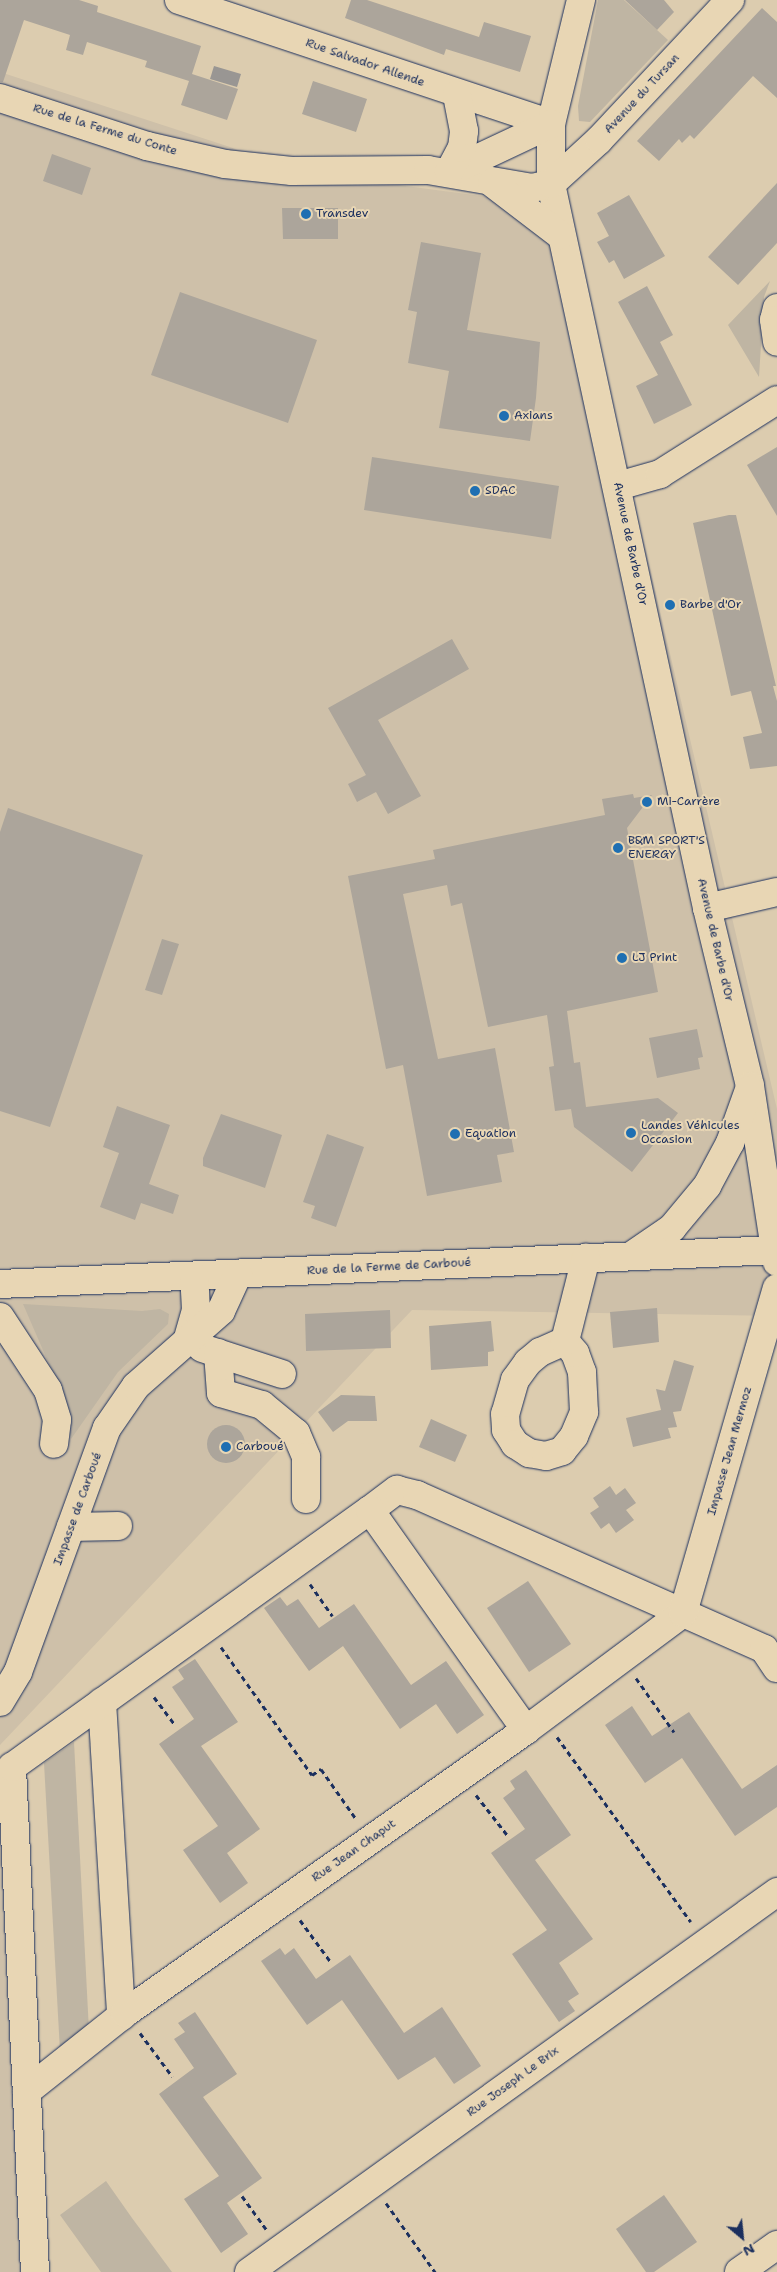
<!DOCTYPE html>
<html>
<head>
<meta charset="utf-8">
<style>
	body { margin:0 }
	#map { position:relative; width:777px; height:2272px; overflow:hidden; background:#dcccaf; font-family:"Shantell Sans",sans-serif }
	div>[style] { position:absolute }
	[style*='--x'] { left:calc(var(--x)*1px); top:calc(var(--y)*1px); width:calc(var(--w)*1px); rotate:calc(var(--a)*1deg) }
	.built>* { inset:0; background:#cec0a9 }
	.green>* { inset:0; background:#bfb5a3 }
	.water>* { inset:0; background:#999693 }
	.building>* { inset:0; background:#aca59b }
	.round { border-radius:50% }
	.path>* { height:3px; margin-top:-1.5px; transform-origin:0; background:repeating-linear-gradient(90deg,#1b2f5e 0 5px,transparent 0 9px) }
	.roads { filter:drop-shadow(0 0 1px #1b2f5e) drop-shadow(0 0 1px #1b2f5e) }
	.minor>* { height:28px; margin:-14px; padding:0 14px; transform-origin:14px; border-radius:14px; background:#e8d6b4 }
	.dots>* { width:14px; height:14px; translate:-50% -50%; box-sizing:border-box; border:2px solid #e8d6b4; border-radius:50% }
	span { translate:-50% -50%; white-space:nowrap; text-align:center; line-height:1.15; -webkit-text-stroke:4px #e8d6b4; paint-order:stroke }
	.street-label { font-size:12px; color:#1b2f5e }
	.poi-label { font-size:12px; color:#1b2f5e }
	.left { translate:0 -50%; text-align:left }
	.north { position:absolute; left:717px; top:2212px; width:50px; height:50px; -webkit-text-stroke:4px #e8d6b4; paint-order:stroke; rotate:152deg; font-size:14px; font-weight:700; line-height:20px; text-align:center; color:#1b2f5e }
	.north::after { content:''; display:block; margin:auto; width:18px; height:22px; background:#1b2f5e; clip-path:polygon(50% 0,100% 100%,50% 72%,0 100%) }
</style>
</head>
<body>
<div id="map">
	<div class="built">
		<i style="clip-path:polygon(0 72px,230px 147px,292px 171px,565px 207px,777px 1109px,777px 1316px,412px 1310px,0 1745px)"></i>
		<i style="clip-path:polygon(0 1787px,21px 2272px,0 2272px)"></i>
	</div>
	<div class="green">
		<i style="clip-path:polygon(598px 0,624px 0,668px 40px,590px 122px,579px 121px,578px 106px)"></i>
		<i style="clip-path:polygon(770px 281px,764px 297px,759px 377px,728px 325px)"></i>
		<i style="clip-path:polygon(23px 1304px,142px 1311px,160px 1309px,169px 1314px,168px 1324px,118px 1372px,71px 1439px,62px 1394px)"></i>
		<i style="clip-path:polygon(74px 1742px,89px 2031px,60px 2051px,44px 1763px)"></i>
		<i style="clip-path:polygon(106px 2181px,132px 2218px,172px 2272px,101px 2272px,60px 2215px)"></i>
	</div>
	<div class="water">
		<i style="clip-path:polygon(214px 66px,241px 74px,237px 87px,210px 79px)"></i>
	</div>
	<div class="building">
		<i style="clip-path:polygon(0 0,79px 0,98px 6px,97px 12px,201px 46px,192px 74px,238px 89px,227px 120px,181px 105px,189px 81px,145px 67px,147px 61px,87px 42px,83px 55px,66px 50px,70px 35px,24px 20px,3px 82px,0 82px)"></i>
		<i style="clip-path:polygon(351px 0,367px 0,479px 37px,484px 22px,531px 36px,520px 72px,446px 49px,444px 55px,345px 18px)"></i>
		<i style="clip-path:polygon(625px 0,664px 0,674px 12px,657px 30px)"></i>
		<i style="clip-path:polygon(762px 8px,777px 22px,777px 98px,753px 76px,694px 139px,690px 135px,682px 143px,679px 139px,659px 161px,637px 141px)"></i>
		<i style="clip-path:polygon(313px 81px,367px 99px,356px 132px,302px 114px)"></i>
		<i style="clip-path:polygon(52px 154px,91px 168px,82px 195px,43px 181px)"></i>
		<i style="clip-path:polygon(777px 183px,777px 243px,738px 285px,708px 257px)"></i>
		<i style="clip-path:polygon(629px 195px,665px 256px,624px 279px,614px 260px,609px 263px,597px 242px,609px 236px,597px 213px)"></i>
		<i style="clip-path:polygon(282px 208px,338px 208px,338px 239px,283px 239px)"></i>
		<i style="clip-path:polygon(421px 242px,481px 253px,467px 330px,540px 342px,536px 398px,530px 441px,439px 428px,449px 371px,408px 363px,417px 312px,408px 310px)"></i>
		<i style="clip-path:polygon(647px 286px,673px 335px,660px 342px,692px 405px,654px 424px,636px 386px,658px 375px,618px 302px)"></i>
		<i style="clip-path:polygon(180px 292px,317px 340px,288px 423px,151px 375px)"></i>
		<i style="clip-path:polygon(777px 447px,777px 516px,747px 465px)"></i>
		<i style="clip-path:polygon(372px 457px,559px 486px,551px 539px,364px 510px)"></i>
		<i style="clip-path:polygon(729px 515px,736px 515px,776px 686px,773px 686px,777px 701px,777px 766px,750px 769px,743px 737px,762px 733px,751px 691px,731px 696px,693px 523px)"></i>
		<i style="clip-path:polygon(452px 639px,469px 669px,378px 720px,421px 796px,388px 814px,376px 792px,357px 802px,348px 784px,366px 775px,328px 708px)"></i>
		<i style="clip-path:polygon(633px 794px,634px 798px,652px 795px,627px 828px,658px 992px,567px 1011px,574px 1063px,580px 1062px,586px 1107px,658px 1098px,678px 1113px,632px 1172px,574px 1127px,571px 1109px,555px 1111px,549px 1067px,554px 1066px,547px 1015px,488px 1027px,462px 903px,451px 906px,447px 885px,403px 894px,438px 1059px,495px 1048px,514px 1152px,497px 1155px,502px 1182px,427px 1196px,403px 1065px,386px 1069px,348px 876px,435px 859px,433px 850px,605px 815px,602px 799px)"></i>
		<i style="clip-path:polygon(8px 808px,143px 855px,50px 1127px,0 1111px,0 832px)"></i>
		<i style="clip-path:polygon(162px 939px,179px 944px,162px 995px,145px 990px)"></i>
		<i style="clip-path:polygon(697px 1029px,703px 1057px,698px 1058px,700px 1069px,657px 1078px,649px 1038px)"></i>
		<i style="clip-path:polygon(117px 1106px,170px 1125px,149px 1184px,179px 1195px,173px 1214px,141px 1203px,135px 1220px,100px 1207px,119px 1153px,103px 1147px)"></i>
		<i style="clip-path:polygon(221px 1114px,282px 1135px,265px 1188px,203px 1166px,203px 1158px)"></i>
		<i style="clip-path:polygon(327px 1134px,364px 1147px,336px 1227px,311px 1218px,315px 1206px,303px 1202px)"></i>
		<i style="clip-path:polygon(657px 1308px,659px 1342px,613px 1348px,610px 1312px)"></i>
		<i style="clip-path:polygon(390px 1310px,391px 1348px,306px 1351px,305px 1314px)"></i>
		<i style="clip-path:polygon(491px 1321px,494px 1351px,488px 1352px,488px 1366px,431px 1370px,429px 1326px)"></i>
		<i style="clip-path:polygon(674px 1360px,694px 1366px,681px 1411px,673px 1412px,677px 1427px,668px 1428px,671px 1438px,633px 1447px,626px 1418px,661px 1410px,656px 1389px,665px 1391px)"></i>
		<i style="clip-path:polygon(341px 1395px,375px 1396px,377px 1421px,348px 1421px,333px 1432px,318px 1412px)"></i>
		<i style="clip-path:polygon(431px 1419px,467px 1435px,455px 1462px,419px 1447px)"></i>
		<i class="round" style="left:207px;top:1425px;width:38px;height:38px"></i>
		<i style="clip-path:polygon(610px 1486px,616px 1495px,625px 1488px,636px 1503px,626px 1510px,634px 1520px,616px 1533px,609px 1523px,601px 1529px,590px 1513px,599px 1507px,593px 1498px)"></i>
		<i style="clip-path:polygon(528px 1581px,571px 1644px,529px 1672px,487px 1608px)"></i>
		<i style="clip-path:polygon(280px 1597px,287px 1606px,298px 1599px,319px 1628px,354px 1604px,411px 1685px,446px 1661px,484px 1715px,457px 1734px,436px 1704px,400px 1729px,343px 1646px,309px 1671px,264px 1608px)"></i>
		<i style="clip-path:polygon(195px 1659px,238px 1722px,201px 1746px,260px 1829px,227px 1853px,248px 1883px,220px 1903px,183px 1850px,218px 1826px,159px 1744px,194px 1719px,172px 1687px,184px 1679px,178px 1670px)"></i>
		<i style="clip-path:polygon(632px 1706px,652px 1736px,689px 1712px,742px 1789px,777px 1765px,777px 1807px,735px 1836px,682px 1758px,645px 1783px,605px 1725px)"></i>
		<i style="clip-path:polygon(526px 1770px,571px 1835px,535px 1860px,593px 1939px,559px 1963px,579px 1994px,568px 2001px,575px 2011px,559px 2022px,512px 1954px,547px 1930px,491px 1853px,525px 1829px,503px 1798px,515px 1789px,510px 1781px)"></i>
		<i style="clip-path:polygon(280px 1948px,285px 1955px,294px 1948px,316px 1979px,350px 1955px,404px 2033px,442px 2007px,481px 2066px,454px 2084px,435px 2057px,398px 2080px,342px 2000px,307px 2025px,261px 1961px)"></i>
		<i style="clip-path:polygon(195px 2012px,237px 2074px,203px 2097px,262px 2178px,227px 2203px,248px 2234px,221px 2253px,184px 2199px,219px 2176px,159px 2094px,194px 2068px,174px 2039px,185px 2032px,178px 2023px)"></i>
		<i style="clip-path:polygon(664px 2195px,697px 2242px,654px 2272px,646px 2272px,616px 2229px)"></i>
	</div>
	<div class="path">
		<i style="--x:310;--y:1584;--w:39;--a:55"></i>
		<i style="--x:221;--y:1647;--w:157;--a:54.6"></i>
		<i style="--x:312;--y:1775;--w:11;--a:-34"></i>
		<i style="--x:321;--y:1769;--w:61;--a:55"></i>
		<i style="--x:636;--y:1678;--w:66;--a:54.9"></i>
		<i style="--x:154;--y:1697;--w:34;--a:53"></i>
		<i style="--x:557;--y:1737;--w:228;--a:54.1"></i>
		<i style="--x:476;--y:1795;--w:52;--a:52"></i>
		<i style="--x:300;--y:1920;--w:51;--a:53.8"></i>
		<i style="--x:140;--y:2033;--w:54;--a:53.3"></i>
		<i style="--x:242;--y:2196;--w:41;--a:54"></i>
		<i style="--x:386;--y:2203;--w:85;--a:54.6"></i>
	</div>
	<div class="roads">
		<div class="minor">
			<i style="--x:179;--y:0;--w:392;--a:18.4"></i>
			<i style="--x:581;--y:0;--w:128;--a:103.6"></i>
			<i style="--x:551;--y:124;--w:60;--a:90"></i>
			<i style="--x:551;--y:184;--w:741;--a:77.84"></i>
			<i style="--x:707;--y:908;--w:183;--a:76.4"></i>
			<i style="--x:750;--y:1086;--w:178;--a:81.3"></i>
			<i style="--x:0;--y:98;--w:155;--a:18.1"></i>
			<i style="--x:147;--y:146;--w:80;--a:13"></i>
			<i style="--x:225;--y:164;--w:67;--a:6"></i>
			<i style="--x:292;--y:171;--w:136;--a:-0.4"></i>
			<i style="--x:428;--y:170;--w:106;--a:9.8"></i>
			<i style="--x:532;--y:188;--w:19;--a:-12"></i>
			<i style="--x:551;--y:184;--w:65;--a:-42.5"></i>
			<i style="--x:599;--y:140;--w:192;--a:-46.9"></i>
			<i style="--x:449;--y:172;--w:113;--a:-25.2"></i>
			<i style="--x:449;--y:172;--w:27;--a:-62"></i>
			<i style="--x:462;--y:148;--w:17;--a:-83"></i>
			<i style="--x:464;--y:131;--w:37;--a:-101"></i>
			<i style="--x:492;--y:183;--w:86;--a:37.4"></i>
			<i style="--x:777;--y:308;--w:12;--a:104"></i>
			<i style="--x:774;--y:320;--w:22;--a:82"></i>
			<i style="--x:618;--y:486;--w:44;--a:-15.9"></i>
			<i style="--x:660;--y:474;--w:138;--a:-32.3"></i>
			<i style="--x:707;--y:908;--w:72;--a:-12.9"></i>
			<i style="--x:631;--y:1256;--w:50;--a:-34.3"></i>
			<i style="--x:672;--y:1228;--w:55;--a:-50.2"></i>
			<i style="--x:707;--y:1186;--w:49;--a:-61.9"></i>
			<i style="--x:730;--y:1143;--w:56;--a:-70.3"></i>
			<i style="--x:0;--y:1284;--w:778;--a:-2.51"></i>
			<i style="--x:0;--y:1317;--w:87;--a:56.7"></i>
			<i style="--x:48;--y:1390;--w:31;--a:73"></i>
			<i style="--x:57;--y:1420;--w:24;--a:97"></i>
			<i style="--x:188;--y:1338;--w:29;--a:-74"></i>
			<i style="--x:196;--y:1310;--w:34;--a:-93"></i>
			<i style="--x:565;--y:1341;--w:27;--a:156"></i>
			<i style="--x:540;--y:1352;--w:16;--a:140"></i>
			<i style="--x:528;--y:1362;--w:22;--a:126"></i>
			<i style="--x:515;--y:1380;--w:35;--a:106"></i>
			<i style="--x:505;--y:1414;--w:16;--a:86"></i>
			<i style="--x:506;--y:1430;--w:17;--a:57"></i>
			<i style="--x:515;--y:1444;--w:17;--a:33"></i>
			<i style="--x:529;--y:1453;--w:17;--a:10"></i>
			<i style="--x:546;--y:1456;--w:17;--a:-17"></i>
			<i style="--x:562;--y:1451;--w:19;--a:-51"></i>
			<i style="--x:574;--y:1436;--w:26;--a:-67"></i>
			<i style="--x:584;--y:1412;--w:40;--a:-92.9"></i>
			<i style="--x:582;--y:1372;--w:20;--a:-110"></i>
			<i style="--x:575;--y:1353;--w:16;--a:-130"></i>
			<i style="--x:565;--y:1341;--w:86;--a:-75.8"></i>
			<i style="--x:202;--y:1348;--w:84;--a:18"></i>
			<i style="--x:218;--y:1353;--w:40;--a:85.7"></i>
			<i style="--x:221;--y:1393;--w:43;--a:16.3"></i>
			<i style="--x:262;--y:1405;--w:44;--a:39.5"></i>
			<i style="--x:296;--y:1433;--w:26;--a:67"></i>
			<i style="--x:306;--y:1457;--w:42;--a:90"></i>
			<i style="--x:370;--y:1510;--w:34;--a:-37"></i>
			<i style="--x:397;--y:1490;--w:21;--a:14"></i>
			<i style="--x:417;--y:1495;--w:380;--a:23.9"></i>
			<i style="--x:764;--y:1649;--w:23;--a:56"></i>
			<i style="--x:71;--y:1527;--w:47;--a:-1.2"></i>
			<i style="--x:0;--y:1702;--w:35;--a:-59"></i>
			<i style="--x:18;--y:1672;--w:260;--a:-70"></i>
			<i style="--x:107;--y:1428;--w:51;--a:-55.4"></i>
			<i style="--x:136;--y:1386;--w:113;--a:-41.4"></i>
			<i style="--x:221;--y:1311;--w:41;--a:-65.3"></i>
			<i style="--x:102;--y:1702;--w:315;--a:86.5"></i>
			<i style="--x:27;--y:2091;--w:125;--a:-38.5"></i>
			<i style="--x:125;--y:2013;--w:491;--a:-35.2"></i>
			<i style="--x:526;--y:1730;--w:196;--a:-36.7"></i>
			<i style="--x:683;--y:1613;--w:338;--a:-73.9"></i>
			<i style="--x:35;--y:2272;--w:506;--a:-92.61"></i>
			<i style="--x:12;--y:1767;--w:441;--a:-35.7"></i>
			<i style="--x:370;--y:1510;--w:270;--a:54.7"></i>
			<i style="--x:249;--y:2272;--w:651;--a:-35.74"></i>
			<i style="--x:739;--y:2272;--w:47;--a:-35.4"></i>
		</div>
	</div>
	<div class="dots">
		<i style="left:306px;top:214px;background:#1f6fb2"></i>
		<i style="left:504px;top:416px;background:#1f6fb2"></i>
		<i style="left:475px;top:491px;background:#1f6fb2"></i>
		<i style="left:670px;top:605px;background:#1f6fb2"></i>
		<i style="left:647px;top:802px;background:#1f6fb2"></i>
		<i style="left:618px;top:848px;background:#1f6fb2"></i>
		<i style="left:622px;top:958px;background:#1f6fb2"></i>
		<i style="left:631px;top:1133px;background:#1f6fb2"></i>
		<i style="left:455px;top:1134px;background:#1f6fb2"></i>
		<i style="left:226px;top:1447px;background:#1f6fb2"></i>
	</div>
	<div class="street-label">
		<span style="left:365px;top:63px;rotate:19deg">Rue Salvador Allende</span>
		<span style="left:642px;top:94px;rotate:-47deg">Avenue du Tursan</span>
		<span style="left:105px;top:130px;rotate:17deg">Rue de la Ferme du Conte</span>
		<span style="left:630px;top:544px;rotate:78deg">Avenue de Barbe d'Or</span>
		<span style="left:715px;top:940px;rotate:77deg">Avenue de Barbe d'Or</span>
		<span style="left:389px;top:1267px;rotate:-3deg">Rue de la Ferme de Carboué</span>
		<span style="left:730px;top:1451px;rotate:-74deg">Impasse Jean Mermoz</span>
		<span style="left:78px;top:1509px;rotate:-70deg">Impasse de Carboué</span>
		<span style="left:354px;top:1851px;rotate:-35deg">Rue Jean Chaput</span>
		<span style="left:513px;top:2082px;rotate:-36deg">Rue Joseph Le Brix</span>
	</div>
	<div class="poi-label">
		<span class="left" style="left:316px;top:214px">Transdev</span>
		<span class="left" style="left:514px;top:416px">Axians</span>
		<span class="left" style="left:485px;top:491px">SDAC</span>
		<span class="left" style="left:680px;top:605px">Barbe d'Or</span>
		<span class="left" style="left:657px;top:802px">Mi-Carrère</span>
		<span class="left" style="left:628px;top:848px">B&amp;M SPORT'S<br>ENERGY</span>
		<span class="left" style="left:632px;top:958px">LJ Print</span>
		<span class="left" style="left:641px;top:1133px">Landes Véhicules<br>Occasion</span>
		<span class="left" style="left:465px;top:1134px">Equation</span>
		<span class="left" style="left:236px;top:1447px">Carboué</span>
	</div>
	<div class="north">N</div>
</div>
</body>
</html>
